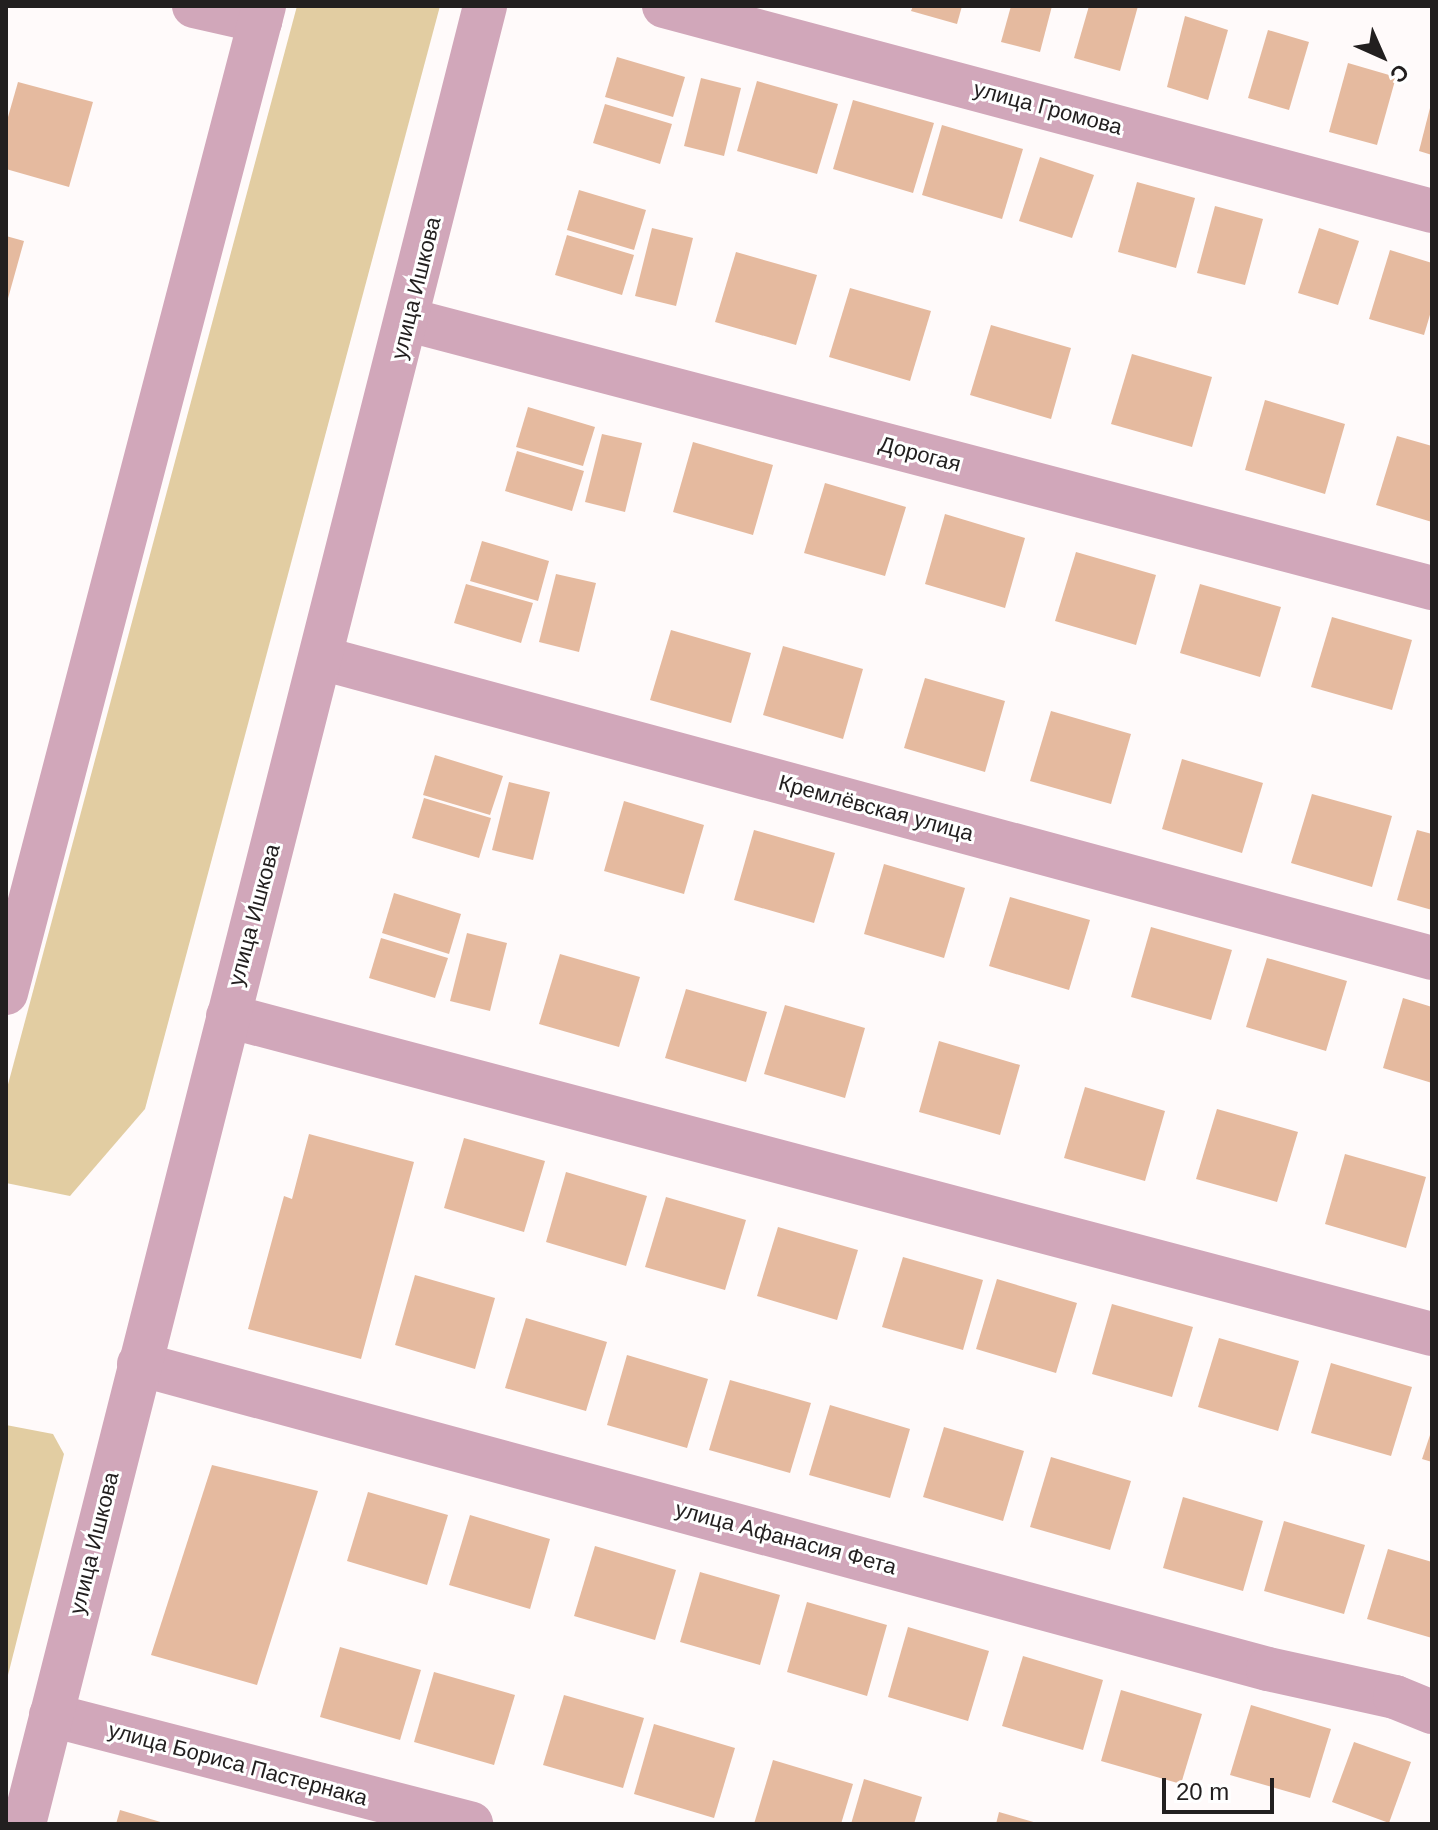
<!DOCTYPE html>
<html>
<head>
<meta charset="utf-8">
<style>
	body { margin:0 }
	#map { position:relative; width:1438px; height:1830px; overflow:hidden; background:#fffafa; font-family:Helvetica,sans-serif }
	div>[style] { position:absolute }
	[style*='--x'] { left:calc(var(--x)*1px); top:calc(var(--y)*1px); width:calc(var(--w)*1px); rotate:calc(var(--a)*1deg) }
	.green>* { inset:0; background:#e2cda2 }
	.building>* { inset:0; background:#e5ba9f }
	.minor>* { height:44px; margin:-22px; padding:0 22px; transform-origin:22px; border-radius:22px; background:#d1a7ba }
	span { translate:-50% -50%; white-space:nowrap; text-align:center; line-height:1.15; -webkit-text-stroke:6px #fff; paint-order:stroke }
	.street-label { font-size:22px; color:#221f1f }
	.frame { position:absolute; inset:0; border:8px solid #221f1f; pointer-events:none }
	.north { position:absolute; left:1342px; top:16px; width:80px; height:80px; -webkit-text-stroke:6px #fff; paint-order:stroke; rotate:135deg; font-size:22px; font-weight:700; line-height:32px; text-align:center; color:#221f1f }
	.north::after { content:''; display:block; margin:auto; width:28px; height:36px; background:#221f1f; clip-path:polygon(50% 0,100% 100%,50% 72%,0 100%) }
	.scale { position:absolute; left:1162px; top:1778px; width:112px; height:36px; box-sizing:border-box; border:4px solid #221f1f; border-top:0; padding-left:10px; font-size:24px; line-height:28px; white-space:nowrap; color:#221f1f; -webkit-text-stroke:6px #fff; paint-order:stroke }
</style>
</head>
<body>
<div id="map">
	<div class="green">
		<i style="clip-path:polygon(297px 6px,440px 6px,145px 1109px,70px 1196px,6px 1183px,6px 1092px)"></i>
		<i style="clip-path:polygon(6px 1425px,53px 1434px,64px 1454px,6px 1683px)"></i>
	</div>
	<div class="building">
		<i style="clip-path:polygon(913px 6px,962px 6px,957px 24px,911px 11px)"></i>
		<i style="clip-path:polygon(1011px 6px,1052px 6px,1040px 52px,1001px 42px)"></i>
		<i style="clip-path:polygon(1089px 6px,1138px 6px,1120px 71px,1074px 58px)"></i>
		<i style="clip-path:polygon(1185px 16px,1228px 30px,1208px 100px,1167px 87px)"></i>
		<i style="clip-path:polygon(1268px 30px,1309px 42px,1289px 110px,1248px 98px)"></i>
		<i style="clip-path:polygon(617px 57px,685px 77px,673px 117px,605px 97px)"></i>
		<i style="clip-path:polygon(1348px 63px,1396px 77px,1377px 145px,1329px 132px)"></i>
		<i style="clip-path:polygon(701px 78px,741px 88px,724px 156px,684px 146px)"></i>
		<i style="clip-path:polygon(757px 81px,838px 104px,817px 174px,737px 151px)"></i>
		<i style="clip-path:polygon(18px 82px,93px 102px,69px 187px,6px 169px,6px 124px)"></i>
		<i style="clip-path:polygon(853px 100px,934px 123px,913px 193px,833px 169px)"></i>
		<i style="clip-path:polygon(605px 104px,672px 124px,660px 164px,593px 143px)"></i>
		<i style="clip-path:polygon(1431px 104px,1432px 104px,1432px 155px,1419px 151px)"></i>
		<i style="clip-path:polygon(942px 125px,1023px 149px,1002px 219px,922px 195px)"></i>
		<i style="clip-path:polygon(1040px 157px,1094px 175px,1072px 238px,1019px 221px)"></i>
		<i style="clip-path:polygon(1137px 182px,1195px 198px,1176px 268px,1118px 252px)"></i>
		<i style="clip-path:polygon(579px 190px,646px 210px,634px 250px,567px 230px)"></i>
		<i style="clip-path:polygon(1215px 206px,1263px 219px,1245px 285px,1197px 273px)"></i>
		<i style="clip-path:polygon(652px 228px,693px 238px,676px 306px,635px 296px)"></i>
		<i style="clip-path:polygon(1319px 228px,1359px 241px,1338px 305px,1298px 293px)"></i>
		<i style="clip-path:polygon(567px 235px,634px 255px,622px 295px,555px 275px)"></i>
		<i style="clip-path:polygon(6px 236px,24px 241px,7px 302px,6px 302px)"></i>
		<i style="clip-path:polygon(1390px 250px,1432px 263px,1432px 308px,1424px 335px,1369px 319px)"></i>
		<i style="clip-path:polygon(736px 252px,817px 275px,796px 345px,715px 322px)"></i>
		<i style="clip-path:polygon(850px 288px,931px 311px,910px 381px,829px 357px)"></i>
		<i style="clip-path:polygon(991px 325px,1071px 348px,1051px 419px,970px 395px)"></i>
		<i style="clip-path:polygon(1132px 354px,1212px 377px,1192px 447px,1111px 424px)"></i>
		<i style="clip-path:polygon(1265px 400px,1345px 424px,1325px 494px,1245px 470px)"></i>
		<i style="clip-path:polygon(528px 407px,595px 427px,583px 466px,516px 447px)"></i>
		<i style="clip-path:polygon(602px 434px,642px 443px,625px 512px,585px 502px)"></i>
		<i style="clip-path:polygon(1397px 436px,1432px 446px,1432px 522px,1376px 505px)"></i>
		<i style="clip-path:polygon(693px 442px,773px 465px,753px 535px,673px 512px)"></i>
		<i style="clip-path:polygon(517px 451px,584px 471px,572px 511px,505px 491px)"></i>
		<i style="clip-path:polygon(825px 483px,906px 507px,885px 576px,804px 553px)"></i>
		<i style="clip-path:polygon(945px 514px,1025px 538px,1005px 608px,925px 584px)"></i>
		<i style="clip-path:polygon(482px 541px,549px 561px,538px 601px,470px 581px)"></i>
		<i style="clip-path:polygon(1076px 552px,1156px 575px,1136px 645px,1055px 621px)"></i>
		<i style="clip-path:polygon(556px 574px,596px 583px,579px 652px,539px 642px)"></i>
		<i style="clip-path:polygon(466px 584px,533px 603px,521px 643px,454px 623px)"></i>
		<i style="clip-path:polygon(1200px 584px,1281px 607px,1260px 677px,1180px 653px)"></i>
		<i style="clip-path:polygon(1332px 617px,1412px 640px,1392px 710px,1311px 687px)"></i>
		<i style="clip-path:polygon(671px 630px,751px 653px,731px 723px,650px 700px)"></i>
		<i style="clip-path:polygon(783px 646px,863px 669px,843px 739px,763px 715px)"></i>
		<i style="clip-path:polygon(925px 678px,1005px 701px,985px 772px,904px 748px)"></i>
		<i style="clip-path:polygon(1051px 711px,1131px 734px,1111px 804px,1030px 781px)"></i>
		<i style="clip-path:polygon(435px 755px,503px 776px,490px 815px,423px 795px)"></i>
		<i style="clip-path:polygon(1182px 759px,1263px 783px,1242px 853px,1162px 829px)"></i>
		<i style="clip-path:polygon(509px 782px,550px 792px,533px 860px,492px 850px)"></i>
		<i style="clip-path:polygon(1312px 794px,1392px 816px,1372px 887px,1291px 863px)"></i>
		<i style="clip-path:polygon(424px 798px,491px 818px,479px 858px,412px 838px)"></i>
		<i style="clip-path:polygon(624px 801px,704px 825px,684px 894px,604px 871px)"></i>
		<i style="clip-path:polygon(754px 830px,835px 853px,814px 923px,734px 900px)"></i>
		<i style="clip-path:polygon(1417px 830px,1432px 834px,1432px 910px,1397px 900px)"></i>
		<i style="clip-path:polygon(884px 864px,965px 888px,944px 958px,864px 934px)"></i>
		<i style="clip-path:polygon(394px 893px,461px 914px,449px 954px,382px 933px)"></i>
		<i style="clip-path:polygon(1010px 897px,1090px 920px,1069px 990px,989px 966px)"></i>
		<i style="clip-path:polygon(1151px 927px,1232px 950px,1211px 1020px,1131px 997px)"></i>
		<i style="clip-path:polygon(467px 933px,507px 943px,490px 1011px,450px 1001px)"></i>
		<i style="clip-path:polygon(381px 938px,448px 958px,435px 998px,369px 978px)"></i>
		<i style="clip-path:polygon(560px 954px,640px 977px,619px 1047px,539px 1024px)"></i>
		<i style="clip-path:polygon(1267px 958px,1347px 981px,1326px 1051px,1246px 1027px)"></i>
		<i style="clip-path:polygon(686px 989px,767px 1012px,746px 1082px,665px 1058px)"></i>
		<i style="clip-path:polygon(1403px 998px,1432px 1007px,1432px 1083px,1383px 1068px)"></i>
		<i style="clip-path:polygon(785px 1005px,865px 1028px,845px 1098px,764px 1074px)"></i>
		<i style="clip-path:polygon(939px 1041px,1020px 1065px,1000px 1135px,919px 1112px)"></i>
		<i style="clip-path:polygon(1085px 1087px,1165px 1111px,1145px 1181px,1064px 1158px)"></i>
		<i style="clip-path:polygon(1217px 1109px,1298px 1132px,1277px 1202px,1196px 1179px)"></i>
		<i style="clip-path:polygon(309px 1134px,414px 1162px,361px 1359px,248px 1329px,284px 1196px,292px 1199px)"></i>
		<i style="clip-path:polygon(464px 1138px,545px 1161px,524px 1232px,444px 1208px)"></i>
		<i style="clip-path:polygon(1345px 1154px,1426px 1177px,1406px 1248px,1325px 1224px)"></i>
		<i style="clip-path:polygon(566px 1172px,647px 1196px,626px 1266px,546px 1242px)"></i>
		<i style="clip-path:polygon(666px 1197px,746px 1220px,725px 1290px,645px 1267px)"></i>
		<i style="clip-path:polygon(778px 1227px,858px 1250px,837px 1320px,757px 1296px)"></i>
		<i style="clip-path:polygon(903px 1257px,983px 1280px,963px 1350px,882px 1327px)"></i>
		<i style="clip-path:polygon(415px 1275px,495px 1298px,475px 1369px,395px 1345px)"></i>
		<i style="clip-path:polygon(997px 1279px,1077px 1303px,1056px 1373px,976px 1349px)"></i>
		<i style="clip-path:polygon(1112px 1304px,1193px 1327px,1172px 1397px,1092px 1374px)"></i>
		<i style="clip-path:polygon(526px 1318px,607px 1342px,586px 1411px,505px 1388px)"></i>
		<i style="clip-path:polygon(1219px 1338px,1299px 1361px,1278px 1431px,1198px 1407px)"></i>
		<i style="clip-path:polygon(627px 1355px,708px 1379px,687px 1448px,607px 1425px)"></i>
		<i style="clip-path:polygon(1331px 1363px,1412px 1387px,1391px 1456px,1311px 1433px)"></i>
		<i style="clip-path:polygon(730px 1380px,811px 1403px,790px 1473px,709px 1450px)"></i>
		<i style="clip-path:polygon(830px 1405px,910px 1429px,890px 1498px,809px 1475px)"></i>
		<i style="clip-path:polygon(944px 1427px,1024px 1451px,1003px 1521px,923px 1497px)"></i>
		<i style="clip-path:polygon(1432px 1429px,1432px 1462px,1422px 1459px)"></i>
		<i style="clip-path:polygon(1051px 1457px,1131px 1481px,1110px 1550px,1030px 1527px)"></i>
		<i style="clip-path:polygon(212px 1465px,318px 1491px,257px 1685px,151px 1655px)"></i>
		<i style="clip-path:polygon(368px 1492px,448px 1515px,427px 1585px,347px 1561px)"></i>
		<i style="clip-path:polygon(1183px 1497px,1263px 1521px,1243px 1591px,1163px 1568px)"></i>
		<i style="clip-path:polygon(470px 1515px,550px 1539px,530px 1609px,449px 1585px)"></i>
		<i style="clip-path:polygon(1284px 1521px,1365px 1545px,1344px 1614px,1264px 1591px)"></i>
		<i style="clip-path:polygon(595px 1546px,676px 1570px,655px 1640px,574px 1616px)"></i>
		<i style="clip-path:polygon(1388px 1549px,1432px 1562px,1432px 1638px,1367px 1619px)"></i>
		<i style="clip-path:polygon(700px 1572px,780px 1595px,760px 1665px,680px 1642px)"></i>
		<i style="clip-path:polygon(807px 1602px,887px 1625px,867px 1696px,787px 1672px)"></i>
		<i style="clip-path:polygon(908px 1627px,989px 1651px,968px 1721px,888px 1697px)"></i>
		<i style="clip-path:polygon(340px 1647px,421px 1670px,400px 1740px,320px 1717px)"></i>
		<i style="clip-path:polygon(1023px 1656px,1103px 1680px,1083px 1750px,1002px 1726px)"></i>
		<i style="clip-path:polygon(434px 1672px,515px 1695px,494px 1765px,414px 1742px)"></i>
		<i style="clip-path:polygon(1121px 1690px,1202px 1714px,1181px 1784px,1101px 1761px)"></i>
		<i style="clip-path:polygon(564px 1695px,644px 1718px,623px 1788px,543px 1765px)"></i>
		<i style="clip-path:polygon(1251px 1705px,1331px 1729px,1310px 1798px,1230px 1775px)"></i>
		<i style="clip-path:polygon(654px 1724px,735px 1748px,714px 1818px,634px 1794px)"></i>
		<i style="clip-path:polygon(1354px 1742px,1411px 1762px,1389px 1823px,1332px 1802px)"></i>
		<i style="clip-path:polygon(773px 1760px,853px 1784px,841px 1824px,754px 1824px)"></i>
		<i style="clip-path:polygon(864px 1779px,922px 1797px,914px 1824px,851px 1824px)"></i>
		<i style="clip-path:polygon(120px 1810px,164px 1823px,163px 1824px,116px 1824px)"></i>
		<i style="clip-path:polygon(999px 1812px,1037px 1823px,1037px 1824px,996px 1824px)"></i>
	</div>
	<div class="minor">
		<i style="--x:194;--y:6;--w:68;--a:12.8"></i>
		<i style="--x:664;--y:6;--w:795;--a:14.95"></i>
		<i style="--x:409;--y:320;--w:1058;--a:14.68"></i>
		<i style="--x:321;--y:658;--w:1151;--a:15.11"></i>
		<i style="--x:6;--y:993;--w:1020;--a:-75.35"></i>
		<i style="--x:228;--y:1016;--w:1245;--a:14.8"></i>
		<i style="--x:139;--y:1364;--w:1169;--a:15.12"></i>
		<i style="--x:1268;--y:1669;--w:130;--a:12.4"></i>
		<i style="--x:1395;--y:1697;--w:40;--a:22"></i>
		<i style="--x:51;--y:1715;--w:434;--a:14.5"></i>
		<i style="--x:24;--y:1824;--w:1876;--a:-75.77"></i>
	</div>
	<div class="street-label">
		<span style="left:1048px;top:108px;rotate:15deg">улица Громова</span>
		<span style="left:416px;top:288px;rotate:-76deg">улица Ишкова</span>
		<span style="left:920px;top:454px;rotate:15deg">Дорогая</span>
		<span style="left:876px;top:808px;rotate:15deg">Кремлёвская улица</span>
		<span style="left:254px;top:915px;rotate:-75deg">улица Ишкова</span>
		<span style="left:786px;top:1538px;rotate:15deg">улица Афанасия Фета</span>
		<span style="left:94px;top:1543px;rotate:-76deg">улица Ишкова</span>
		<span style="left:238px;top:1764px;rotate:15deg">улица Бориса Пастернака</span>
	</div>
	<div class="frame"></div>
	<div class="north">С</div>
	<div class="scale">20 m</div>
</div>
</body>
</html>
